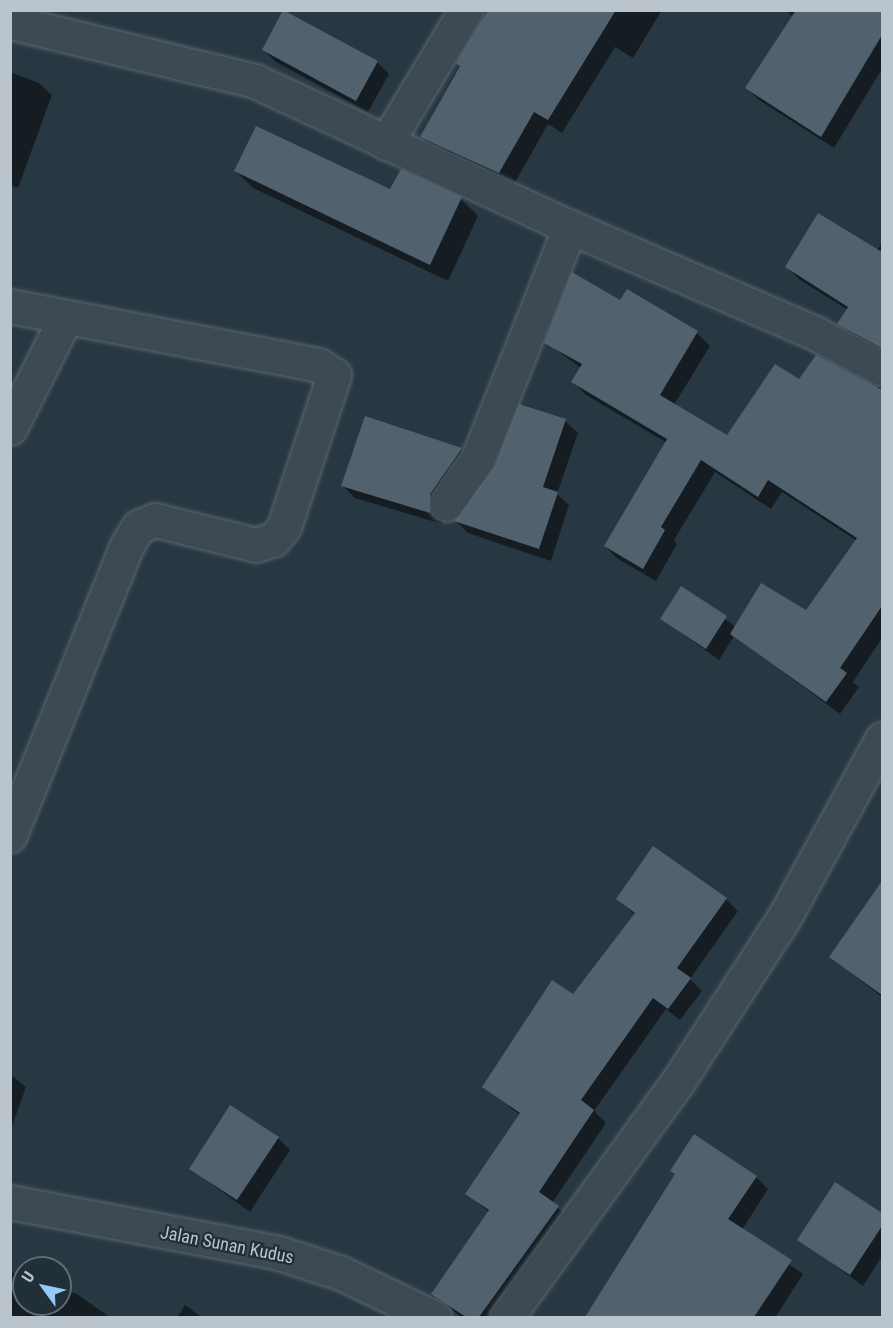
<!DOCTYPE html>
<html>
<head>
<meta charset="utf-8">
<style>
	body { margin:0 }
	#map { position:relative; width:893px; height:1328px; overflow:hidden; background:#283843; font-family:"Roboto Condensed",sans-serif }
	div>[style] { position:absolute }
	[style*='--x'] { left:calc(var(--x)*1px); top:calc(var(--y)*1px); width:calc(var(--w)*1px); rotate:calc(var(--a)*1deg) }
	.shadow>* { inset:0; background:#0007 }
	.building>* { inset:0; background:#51626e }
	.roads { filter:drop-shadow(0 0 2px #5b6770) drop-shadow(0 0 2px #5b6770) }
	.minor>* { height:33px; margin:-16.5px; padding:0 16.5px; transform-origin:16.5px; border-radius:16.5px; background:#3d4a53 }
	span { translate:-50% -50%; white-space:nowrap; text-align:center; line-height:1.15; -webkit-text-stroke:4.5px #212f39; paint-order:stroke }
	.street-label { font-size:18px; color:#bac4cd }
	.frame { position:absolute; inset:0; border:12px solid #bac4cd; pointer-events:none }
	.north { position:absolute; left:12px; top:1256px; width:60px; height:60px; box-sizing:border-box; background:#212f39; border:2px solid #5e6b74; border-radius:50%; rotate:303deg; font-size:16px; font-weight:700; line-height:24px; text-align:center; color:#bac4cd }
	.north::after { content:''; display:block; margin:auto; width:21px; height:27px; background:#96caf6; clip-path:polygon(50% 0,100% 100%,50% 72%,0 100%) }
</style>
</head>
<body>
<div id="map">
	<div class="shadow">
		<i style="clip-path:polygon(490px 10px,662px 10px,633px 58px,615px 47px,562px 133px,548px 124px,513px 186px,435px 150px,421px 136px)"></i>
		<i style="clip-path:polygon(786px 10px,882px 10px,882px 69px,834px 148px,759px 100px,747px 88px,793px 17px)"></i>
		<i style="clip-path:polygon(263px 50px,377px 62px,389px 74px,368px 112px,276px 62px)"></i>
		<i style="clip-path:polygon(10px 72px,39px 83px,52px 95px,18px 188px,10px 185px)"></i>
		<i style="clip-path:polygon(236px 171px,461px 199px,478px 216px,448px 281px,253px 188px)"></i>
		<i style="clip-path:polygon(882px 243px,882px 353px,852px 336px,839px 323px,848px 310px,800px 280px,787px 267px,877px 250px)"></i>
		<i style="clip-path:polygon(621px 302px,697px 333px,710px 346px,674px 405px,727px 437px,799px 381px,882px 387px,882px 638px,853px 682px,859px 687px,840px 714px,734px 636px,719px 660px,662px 619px,682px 589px,736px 627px,806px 612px,857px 541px,782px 492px,771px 509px,715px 472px,674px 540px,677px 544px,656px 581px,618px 559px,605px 546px,667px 443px,586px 395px,573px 382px,581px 368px,546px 342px)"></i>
		<i style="clip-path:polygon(565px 421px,578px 433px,557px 494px,569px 505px,551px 561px,468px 533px,456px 521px)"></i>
		<i style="clip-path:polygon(461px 449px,473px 461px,442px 507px,442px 524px,355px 498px,343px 486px)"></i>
		<i style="clip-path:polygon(882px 884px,882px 997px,831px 957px)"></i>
		<i style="clip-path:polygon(618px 899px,726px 899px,738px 911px,690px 979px,702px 991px,680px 1020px,666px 1009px,594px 1111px,606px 1123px,552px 1203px,570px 1219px,499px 1318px,462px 1318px,433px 1294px,489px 1212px,467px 1194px,520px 1115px,484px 1087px,574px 997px,635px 915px)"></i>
		<i style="clip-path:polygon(10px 1074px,26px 1087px,10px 1132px)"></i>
		<i style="clip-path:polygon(278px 1138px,290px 1150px,250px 1212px,191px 1169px)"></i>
		<i style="clip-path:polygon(672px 1171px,756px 1177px,768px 1189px,742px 1230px,803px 1274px,775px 1318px,592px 1318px,591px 1311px,676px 1175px)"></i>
		<i style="clip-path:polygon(835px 1184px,882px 1215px,882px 1256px,863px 1286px,799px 1239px)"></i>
		<i style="clip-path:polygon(10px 1272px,24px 1276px,24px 1304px,60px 1304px,60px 1288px,77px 1294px,111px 1318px,10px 1318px)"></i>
		<i style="clip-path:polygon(185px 1305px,203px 1318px,177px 1318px)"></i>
	</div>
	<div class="building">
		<i style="clip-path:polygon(283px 10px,378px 61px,356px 101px,262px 50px)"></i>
		<i style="clip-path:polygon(488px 10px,616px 10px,548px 120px,534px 112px,499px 173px,420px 137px,460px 66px,456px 63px)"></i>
		<i style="clip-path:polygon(796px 10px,882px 10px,882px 35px,821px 137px,745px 88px)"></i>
		<i style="clip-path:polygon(256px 126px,390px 189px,401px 169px,462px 197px,430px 265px,234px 171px)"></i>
		<i style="clip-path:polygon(818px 213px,882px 252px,882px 348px,837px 324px,848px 307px,785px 267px)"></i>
		<i style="clip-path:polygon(572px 272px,620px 300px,627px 289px,698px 331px,660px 395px,727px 435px,775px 364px,799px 379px,816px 355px,882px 390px,882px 606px,840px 668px,847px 673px,826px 702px,730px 634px,761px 583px,806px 610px,857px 538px,768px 480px,758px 497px,701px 460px,661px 527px,665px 530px,643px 569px,604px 546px,667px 439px,571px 382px,582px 364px,544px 343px)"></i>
		<i style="clip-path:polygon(519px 404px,566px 419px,543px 487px,558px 492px,539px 549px,454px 521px,494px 468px)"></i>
		<i style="clip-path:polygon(365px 416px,462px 448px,430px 494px,430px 513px,341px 486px)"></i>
		<i style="clip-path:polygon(681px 586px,727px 616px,706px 649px,660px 619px)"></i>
		<i style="clip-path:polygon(653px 846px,727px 898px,677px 968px,691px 978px,668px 1009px,653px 998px,581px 1100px,594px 1110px,539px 1192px,559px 1206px,479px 1317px,466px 1317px,431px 1294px,489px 1210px,465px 1194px,520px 1113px,482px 1087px,552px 980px,573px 994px,635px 913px,616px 899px)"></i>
		<i style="clip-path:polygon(882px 881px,882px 995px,829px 957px)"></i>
		<i style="clip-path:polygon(230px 1105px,279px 1137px,237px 1200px,189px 1169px)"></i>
		<i style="clip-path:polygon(694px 1134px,757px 1176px,728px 1219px,792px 1260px,754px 1317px,585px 1317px,675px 1174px,670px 1171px)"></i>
		<i style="clip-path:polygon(835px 1182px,882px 1213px,882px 1226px,850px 1275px,797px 1240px)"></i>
	</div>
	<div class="roads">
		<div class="minor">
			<i style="--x:10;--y:22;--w:252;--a:13.5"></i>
			<i style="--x:255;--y:81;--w:347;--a:24.9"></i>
			<i style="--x:570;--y:227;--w:249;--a:111.7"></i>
			<i style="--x:478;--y:458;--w:56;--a:124.8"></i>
			<i style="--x:386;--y:143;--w:155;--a:-59"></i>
			<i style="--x:570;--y:227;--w:267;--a:23.4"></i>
			<i style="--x:815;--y:333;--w:76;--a:28.2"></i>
			<i style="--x:10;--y:306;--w:314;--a:10.8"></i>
			<i style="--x:318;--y:365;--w:19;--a:32"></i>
			<i style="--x:334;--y:375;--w:160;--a:108.2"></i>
			<i style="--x:284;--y:527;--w:16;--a:130"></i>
			<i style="--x:274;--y:539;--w:19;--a:162"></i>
			<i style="--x:256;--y:545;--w:104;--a:-166.1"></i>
			<i style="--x:155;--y:520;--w:18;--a:158"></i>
			<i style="--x:138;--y:527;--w:21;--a:121"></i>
			<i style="--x:127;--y:545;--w:313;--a:112"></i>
			<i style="--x:10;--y:428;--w:123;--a:-63.4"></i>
			<i style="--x:10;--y:1202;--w:274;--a:10.7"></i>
			<i style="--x:279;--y:1253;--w:65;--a:17.9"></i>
			<i style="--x:341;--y:1273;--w:104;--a:25.6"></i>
			<i style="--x:506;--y:1318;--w:291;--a:-54"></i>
			<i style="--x:677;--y:1083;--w:199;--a:-57.1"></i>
			<i style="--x:785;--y:916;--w:202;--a:-61.3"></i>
		</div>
	</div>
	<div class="street-label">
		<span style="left:227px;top:1245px;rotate:11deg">Jalan Sunan Kudus</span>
	</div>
	<div class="frame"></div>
	<div class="north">U</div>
</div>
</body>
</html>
